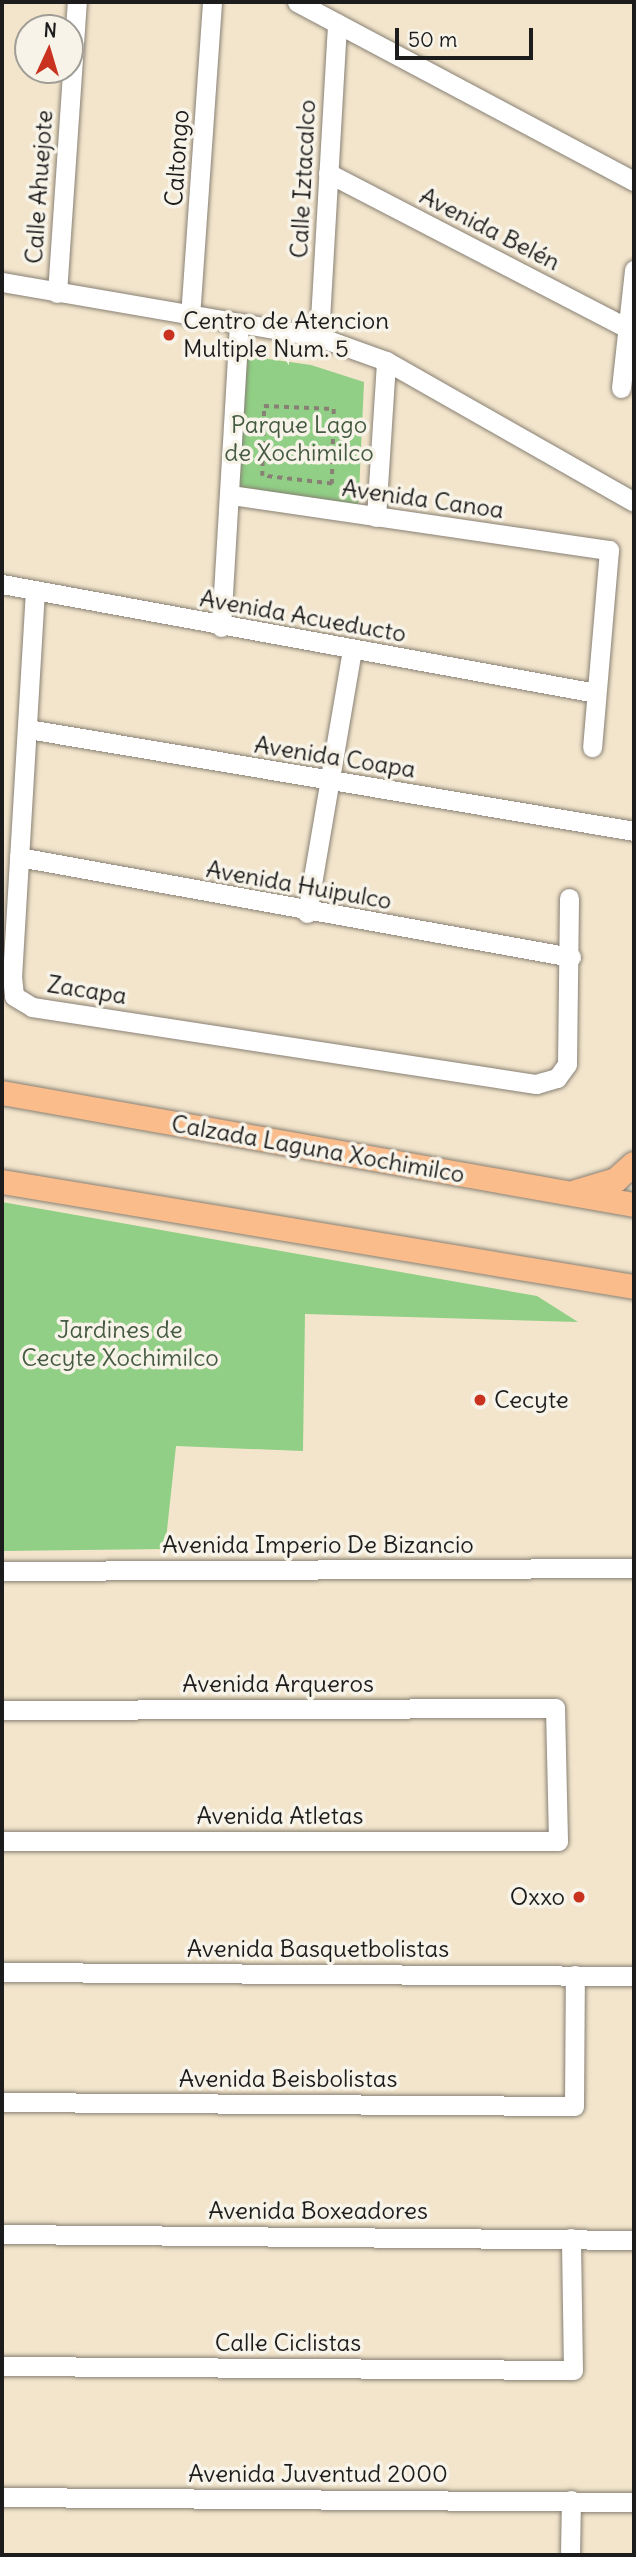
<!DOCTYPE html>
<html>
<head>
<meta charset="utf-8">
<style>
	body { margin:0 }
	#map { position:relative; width:636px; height:2557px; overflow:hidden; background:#f3e5cc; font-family:Delius,sans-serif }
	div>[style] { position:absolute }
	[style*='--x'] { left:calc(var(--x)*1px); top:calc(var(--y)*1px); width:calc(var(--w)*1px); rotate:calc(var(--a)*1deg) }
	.green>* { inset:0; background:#90cf85 }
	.path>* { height:3.5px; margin-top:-1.75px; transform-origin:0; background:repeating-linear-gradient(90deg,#888074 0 5px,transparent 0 10px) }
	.roads { filter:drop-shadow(0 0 2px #888074) drop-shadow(0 0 2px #888074) }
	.minor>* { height:19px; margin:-9.5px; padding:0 9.5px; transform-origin:9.5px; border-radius:9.5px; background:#fff }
	.major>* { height:24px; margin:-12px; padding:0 12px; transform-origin:12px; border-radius:12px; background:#fabc8b }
	.dots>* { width:19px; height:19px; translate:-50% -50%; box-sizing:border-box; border:4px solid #f7f3e8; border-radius:50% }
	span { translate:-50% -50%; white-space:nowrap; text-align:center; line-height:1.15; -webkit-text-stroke:7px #f7f3e8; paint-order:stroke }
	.street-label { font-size:24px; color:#1c1c1c }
	.poi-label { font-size:24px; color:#1c1c1c }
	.left { translate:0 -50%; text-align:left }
	.right { translate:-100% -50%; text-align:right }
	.park-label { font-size:24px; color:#455b41 }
	.frame { position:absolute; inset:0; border:4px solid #1c1c1c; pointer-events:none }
	.north { position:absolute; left:14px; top:14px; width:70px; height:70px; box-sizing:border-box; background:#f7f3e8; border:2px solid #9f9d96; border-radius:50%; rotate:4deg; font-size:19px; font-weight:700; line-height:28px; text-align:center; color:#1c1c1c }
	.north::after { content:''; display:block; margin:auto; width:24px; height:32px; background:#c8321e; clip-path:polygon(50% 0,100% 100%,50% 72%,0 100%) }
	.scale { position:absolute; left:395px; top:28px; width:138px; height:32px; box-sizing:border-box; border:4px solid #1c1c1c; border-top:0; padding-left:9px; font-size:21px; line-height:24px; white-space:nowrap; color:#1c1c1c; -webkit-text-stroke:5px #f7f3e8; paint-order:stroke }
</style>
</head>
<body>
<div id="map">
	<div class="green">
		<i style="clip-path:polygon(246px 356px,311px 365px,364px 382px,358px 515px,231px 495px)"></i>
		<i style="clip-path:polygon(2px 1202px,537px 1296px,578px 1322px,305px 1314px,303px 1451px,176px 1446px,165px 1549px,2px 1551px)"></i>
	</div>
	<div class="path">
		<i style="--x:264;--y:406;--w:70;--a:2.5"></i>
		<i style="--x:334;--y:409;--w:75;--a:91.5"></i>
		<i style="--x:332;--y:484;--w:70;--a:-173.5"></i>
		<i style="--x:262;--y:476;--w:70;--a:-88.4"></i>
	</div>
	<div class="roads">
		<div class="minor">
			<i style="--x:297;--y:2;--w:382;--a:28"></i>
			<i style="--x:328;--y:173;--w:339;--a:27.4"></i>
			<i style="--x:2;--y:282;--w:322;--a:9.8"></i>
			<i style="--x:319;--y:337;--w:71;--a:19.7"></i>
			<i style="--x:386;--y:361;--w:285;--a:29.6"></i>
			<i style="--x:57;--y:293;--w:292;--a:-86.1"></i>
			<i style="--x:190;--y:317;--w:316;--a:-86"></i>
			<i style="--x:319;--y:337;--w:314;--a:-86.7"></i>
			<i style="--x:621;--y:388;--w:119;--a:-83.7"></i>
			<i style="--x:231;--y:495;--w:382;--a:8.3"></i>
			<i style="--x:609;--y:550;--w:198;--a:94.9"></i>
			<i style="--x:376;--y:517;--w:156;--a:-86.3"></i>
			<i style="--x:2;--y:584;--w:604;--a:10.4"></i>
			<i style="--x:35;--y:590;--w:387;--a:93.4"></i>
			<i style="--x:12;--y:976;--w:20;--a:84"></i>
			<i style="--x:14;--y:996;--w:21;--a:31"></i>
			<i style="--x:32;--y:1007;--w:510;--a:8.69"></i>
			<i style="--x:536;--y:1084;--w:22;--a:-16"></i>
			<i style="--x:557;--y:1078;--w:17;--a:-54"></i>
			<i style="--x:567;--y:1064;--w:166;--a:-89.3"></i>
			<i style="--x:221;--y:627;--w:302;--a:-86.6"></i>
			<i style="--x:28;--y:729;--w:615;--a:9.55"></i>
			<i style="--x:19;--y:857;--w:561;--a:10.27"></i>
			<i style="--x:307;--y:913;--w:266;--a:-80.3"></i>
			<i style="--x:2;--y:1571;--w:632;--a:-0.27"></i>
			<i style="--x:2;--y:1710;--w:553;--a:-0.21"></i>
			<i style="--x:555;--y:1708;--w:133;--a:88.7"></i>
			<i style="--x:558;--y:1841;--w:556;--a:180"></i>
			<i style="--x:2;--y:1972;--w:632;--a:0.36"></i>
			<i style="--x:2;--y:2102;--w:572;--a:0.4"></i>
			<i style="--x:574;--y:2106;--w:131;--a:-89.6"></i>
			<i style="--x:2;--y:2234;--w:632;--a:0.54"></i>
			<i style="--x:2;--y:2366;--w:571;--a:0.4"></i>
			<i style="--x:573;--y:2370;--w:132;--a:-90.9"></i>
			<i style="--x:2;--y:2497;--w:632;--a:0.45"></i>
			<i style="--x:570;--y:2555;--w:55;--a:-89"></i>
		</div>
		<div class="major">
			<i style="--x:2;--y:1093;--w:642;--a:10.05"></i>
			<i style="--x:2;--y:1182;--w:641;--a:9.43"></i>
			<i style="--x:576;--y:1192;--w:42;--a:-16.7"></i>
			<i style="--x:616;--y:1180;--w:24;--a:-42"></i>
		</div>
	</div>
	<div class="dots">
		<i style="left:169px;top:335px;background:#c8321e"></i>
		<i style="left:480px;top:1400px;background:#c8321e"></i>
		<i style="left:579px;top:1897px;background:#c8321e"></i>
	</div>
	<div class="street-label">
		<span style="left:177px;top:158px;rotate:-86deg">Caltongo</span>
		<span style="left:303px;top:179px;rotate:-87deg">Calle Iztacalco</span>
		<span style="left:39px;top:187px;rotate:-86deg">Calle Ahuejote</span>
		<span style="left:490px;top:229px;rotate:27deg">Avenida Belén</span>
		<span style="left:423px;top:499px;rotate:8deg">Avenida Canoa</span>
		<span style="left:303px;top:616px;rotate:10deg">Avenida Acueducto</span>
		<span style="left:335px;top:757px;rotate:9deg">Avenida Coapa</span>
		<span style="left:299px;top:885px;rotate:10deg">Avenida Huipulco</span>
		<span style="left:87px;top:990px;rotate:9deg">Zacapa</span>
		<span style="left:318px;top:1149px;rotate:10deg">Calzada Laguna Xochimilco</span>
		<span style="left:318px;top:1545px">Avenida Imperio De Bizancio</span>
		<span style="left:278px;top:1684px">Avenida Arqueros</span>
		<span style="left:280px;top:1816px">Avenida Atletas</span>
		<span style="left:318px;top:1949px">Avenida Basquetbolistas</span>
		<span style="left:288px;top:2079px">Avenida Beisbolistas</span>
		<span style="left:318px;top:2211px">Avenida Boxeadores</span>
		<span style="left:288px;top:2343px">Calle Ciclistas</span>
		<span style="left:318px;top:2474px">Avenida Juventud 2000</span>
	</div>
	<div class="poi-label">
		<span class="left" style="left:183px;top:335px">Centro de Atencion<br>Multiple Num. 5</span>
		<span class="left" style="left:494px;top:1400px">Cecyte</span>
		<span class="right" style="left:565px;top:1897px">Oxxo</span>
	</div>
	<div class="park-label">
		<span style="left:299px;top:439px">Parque Lago<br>de Xochimilco</span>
		<span style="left:120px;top:1344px">Jardines de<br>Cecyte Xochimilco</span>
	</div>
	<div class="frame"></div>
	<div class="north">N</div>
	<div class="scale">50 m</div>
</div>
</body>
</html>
